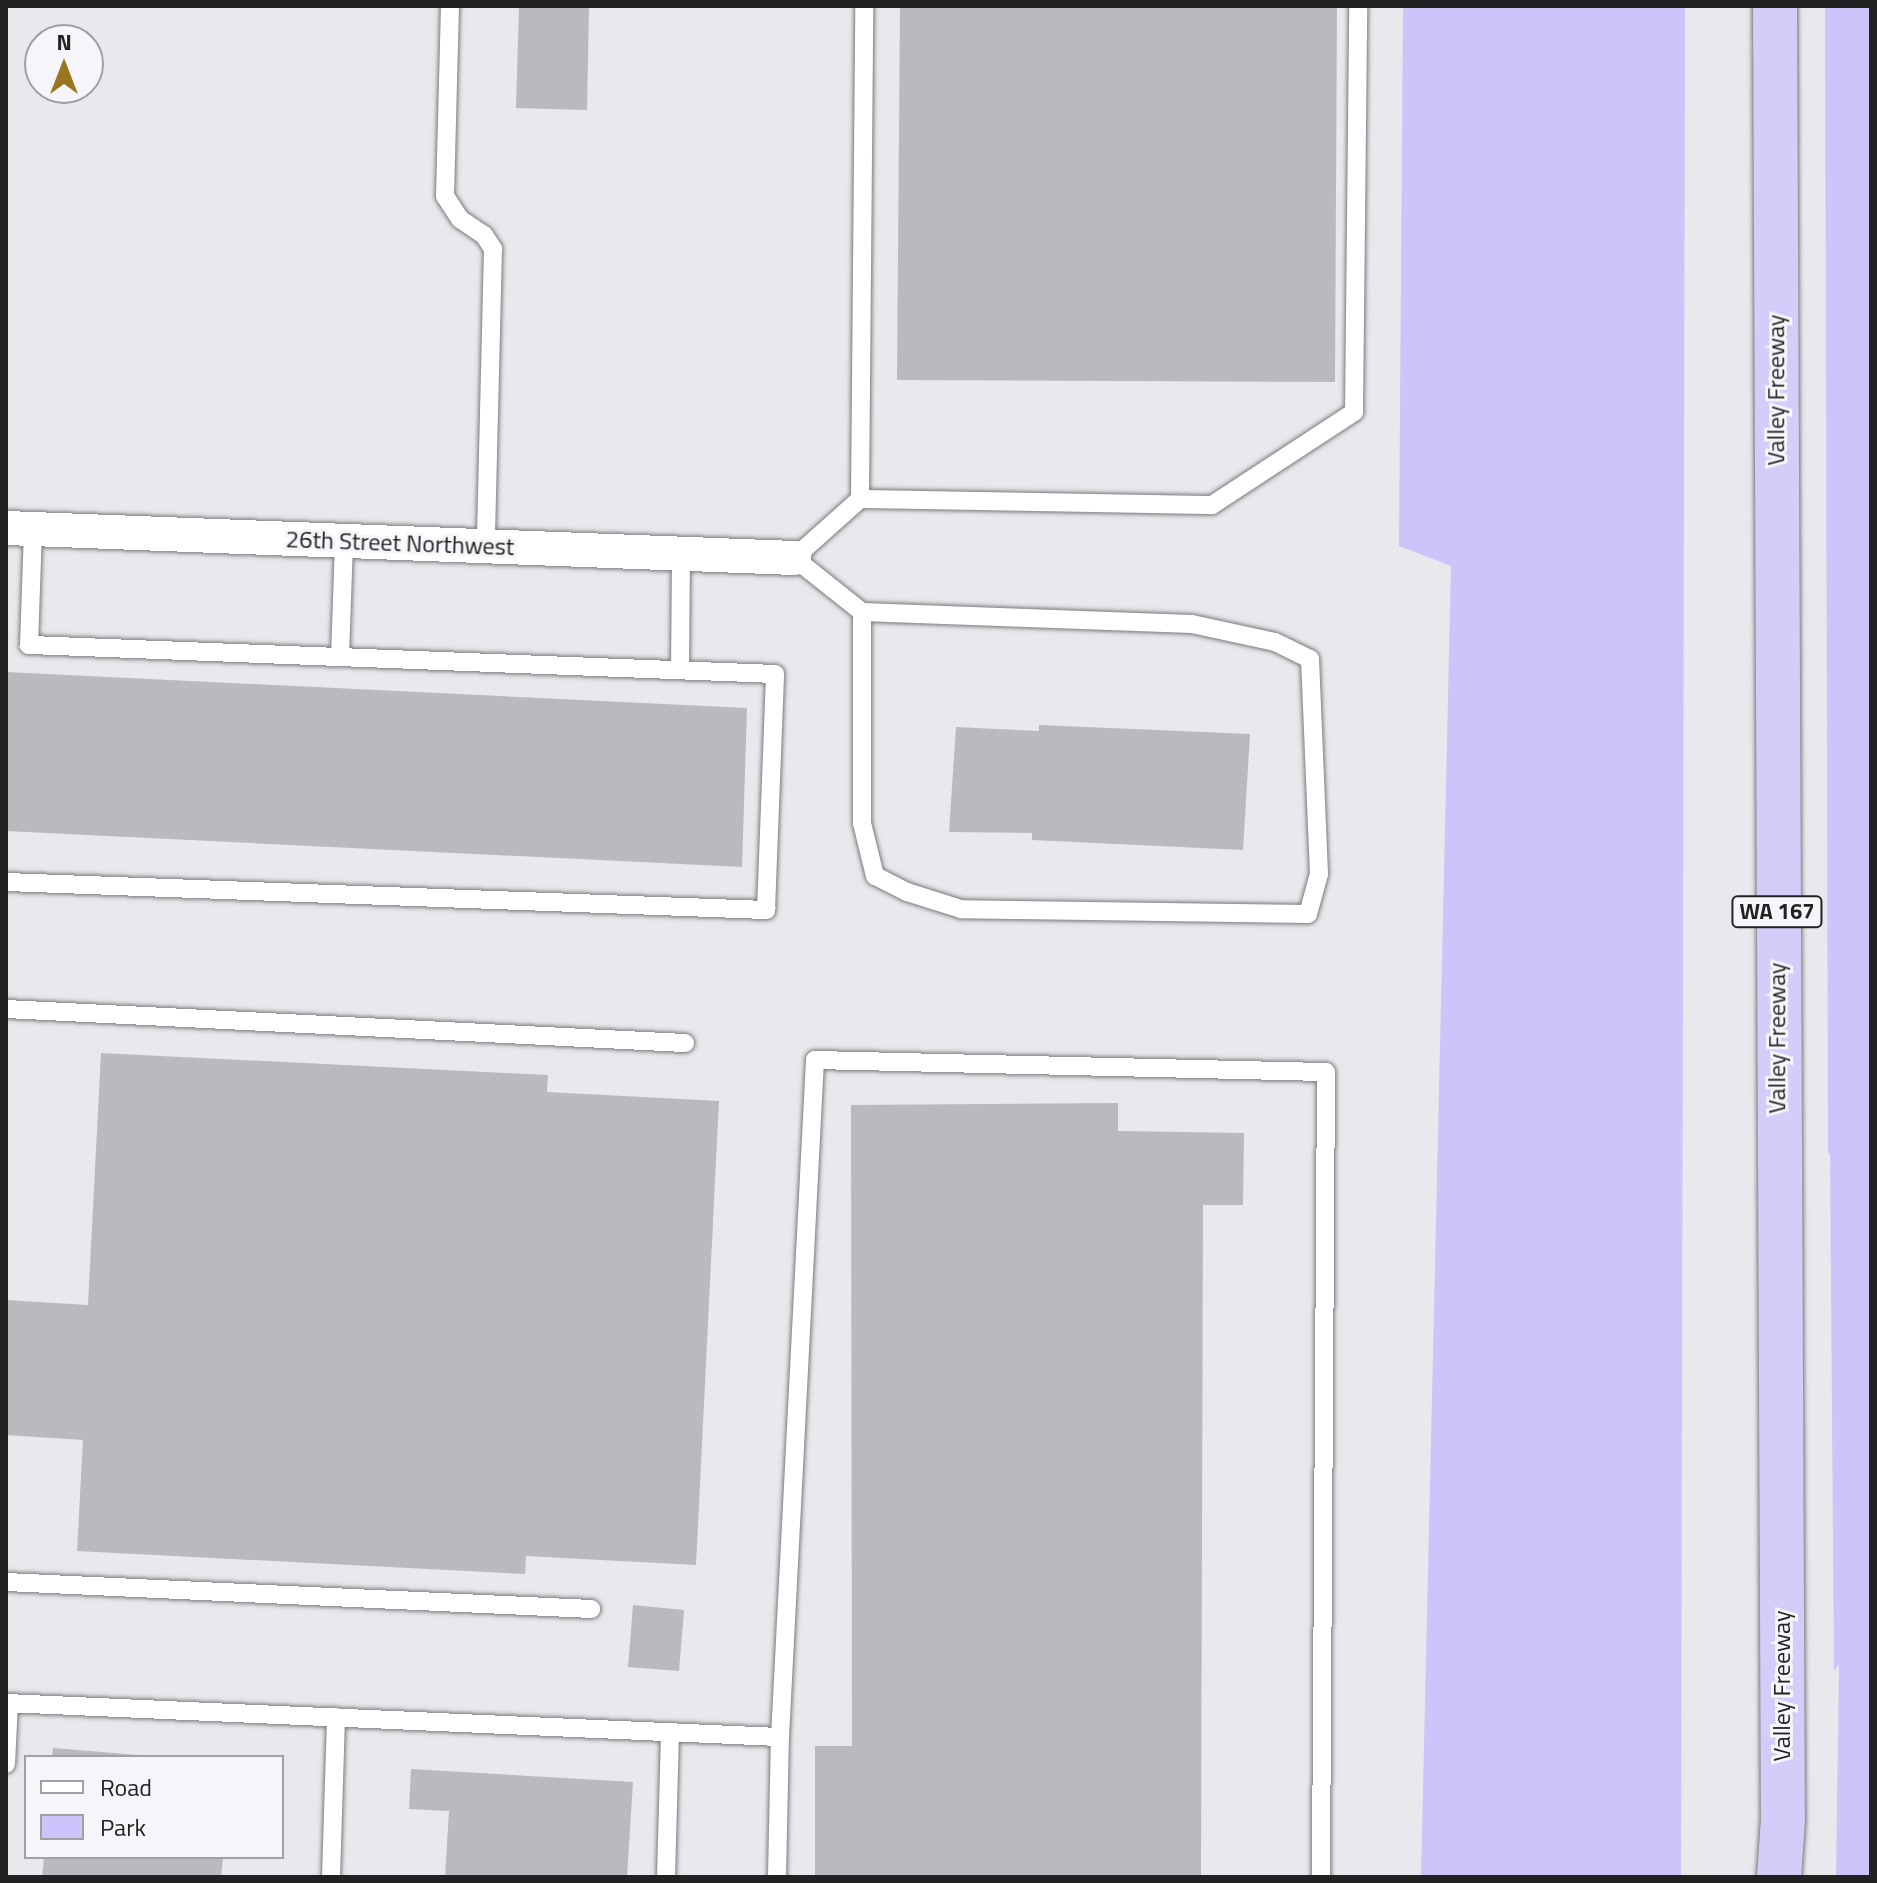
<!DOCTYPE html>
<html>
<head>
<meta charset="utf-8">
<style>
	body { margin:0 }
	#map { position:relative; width:1877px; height:1883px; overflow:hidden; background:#e9e8ec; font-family:"Titillium Web",sans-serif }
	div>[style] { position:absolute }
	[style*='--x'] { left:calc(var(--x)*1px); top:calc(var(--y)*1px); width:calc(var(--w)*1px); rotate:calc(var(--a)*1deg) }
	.green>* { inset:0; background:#cec3fa }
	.building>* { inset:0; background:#bab9bd }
	.roads { filter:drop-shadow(0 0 2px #7b7a7e) drop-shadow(0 0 2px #7b7a7e) }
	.service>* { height:18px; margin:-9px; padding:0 9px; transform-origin:9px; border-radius:9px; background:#fff }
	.minor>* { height:34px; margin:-17px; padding:0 17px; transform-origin:17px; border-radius:17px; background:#fff }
	.motorway>* { height:44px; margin:-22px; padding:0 22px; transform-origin:22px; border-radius:22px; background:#d5cdf9 }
	span { translate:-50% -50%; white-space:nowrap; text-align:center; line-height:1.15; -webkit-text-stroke:6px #f6f5f9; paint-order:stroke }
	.shield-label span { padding:2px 6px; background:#f6f5f9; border:2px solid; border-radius:6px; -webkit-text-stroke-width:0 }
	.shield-label { font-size:22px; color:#222223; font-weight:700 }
	.street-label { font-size:24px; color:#222223 }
	.frame { position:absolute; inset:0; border:8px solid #222223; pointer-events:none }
	.legend { position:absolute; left:24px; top:1755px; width:260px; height:104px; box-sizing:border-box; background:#f6f5f9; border:2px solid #a1a1a3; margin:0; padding:10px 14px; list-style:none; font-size:24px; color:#222223 }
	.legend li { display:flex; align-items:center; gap:16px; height:40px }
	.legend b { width:40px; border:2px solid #a1a1a3 }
	.north { position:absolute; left:24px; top:24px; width:80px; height:80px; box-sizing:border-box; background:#f6f5f9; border:2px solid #a1a1a3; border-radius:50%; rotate:0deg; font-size:22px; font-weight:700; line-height:32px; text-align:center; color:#222223 }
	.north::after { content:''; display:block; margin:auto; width:28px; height:36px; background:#99751f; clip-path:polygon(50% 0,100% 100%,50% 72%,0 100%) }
</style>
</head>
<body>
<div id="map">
	<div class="green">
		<i style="clip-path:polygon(1403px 6px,1685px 6px,1681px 1877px,1421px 1877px,1451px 566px,1399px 546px)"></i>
		<i style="clip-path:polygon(1825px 6px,1871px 6px,1871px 1877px,1836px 1877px,1839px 1664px,1834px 1671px,1830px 1154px,1828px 1153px)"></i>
	</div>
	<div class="building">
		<i style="clip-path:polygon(519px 6px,589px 6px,587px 110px,516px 108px)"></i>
		<i style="clip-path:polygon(900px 6px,1337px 6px,1335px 382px,897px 380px)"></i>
		<i style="clip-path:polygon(6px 672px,747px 708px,742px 867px,6px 831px)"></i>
		<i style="clip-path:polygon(1039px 725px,1250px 734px,1243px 850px,1032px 840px,1032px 833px,949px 832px,956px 727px,1039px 731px)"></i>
		<i style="clip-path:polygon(101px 1053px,548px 1075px,547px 1092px,719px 1101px,696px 1565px,526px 1556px,525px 1574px,77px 1551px,83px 1440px,6px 1435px,6px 1300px,88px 1305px)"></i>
		<i style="clip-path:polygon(1118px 1103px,1118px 1131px,1244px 1133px,1243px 1205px,1203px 1205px,1201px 1877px,815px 1877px,815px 1746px,852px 1746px,851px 1105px)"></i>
		<i style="clip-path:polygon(633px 1605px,684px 1610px,679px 1671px,628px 1667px)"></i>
		<i style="clip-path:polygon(53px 1748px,138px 1755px,138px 1757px,52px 1757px)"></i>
		<i style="clip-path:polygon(411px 1769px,633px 1782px,627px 1877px,445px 1877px,449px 1811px,409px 1809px)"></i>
		<i style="clip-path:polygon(44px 1857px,223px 1857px,221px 1877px,42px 1877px)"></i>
	</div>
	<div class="roads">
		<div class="service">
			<i style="--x:450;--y:6;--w:190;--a:91.5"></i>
			<i style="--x:445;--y:196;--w:27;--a:57"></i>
			<i style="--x:460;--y:219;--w:29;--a:34"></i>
			<i style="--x:484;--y:235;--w:17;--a:57"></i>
			<i style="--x:493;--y:249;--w:297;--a:91.4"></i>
			<i style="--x:860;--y:499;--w:352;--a:1"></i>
			<i style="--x:1212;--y:505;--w:170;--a:-33.2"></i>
			<i style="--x:1354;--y:412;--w:406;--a:-89.4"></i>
			<i style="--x:862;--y:612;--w:330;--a:2.1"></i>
			<i style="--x:1192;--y:624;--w:85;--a:12.2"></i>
			<i style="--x:1275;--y:642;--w:39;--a:26"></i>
			<i style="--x:1310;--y:659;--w:215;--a:87.6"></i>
			<i style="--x:1319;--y:874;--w:41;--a:105.4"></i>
			<i style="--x:1308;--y:914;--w:347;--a:-179.2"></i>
			<i style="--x:961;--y:909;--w:57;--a:-162.5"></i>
			<i style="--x:907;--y:892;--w:36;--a:-153"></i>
			<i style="--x:875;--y:876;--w:55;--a:-103.8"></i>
			<i style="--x:862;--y:823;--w:211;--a:-90"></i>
			<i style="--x:862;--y:612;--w:87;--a:-141.5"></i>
			<i style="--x:794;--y:558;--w:89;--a:-41.8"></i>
			<i style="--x:860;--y:499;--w:493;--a:-89.5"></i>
			<i style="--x:340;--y:657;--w:116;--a:-88"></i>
			<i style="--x:680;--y:670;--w:116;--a:-89.5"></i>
			<i style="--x:6;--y:882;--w:761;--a:2.11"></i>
			<i style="--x:766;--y:910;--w:236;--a:-87.8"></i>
			<i style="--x:775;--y:674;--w:747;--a:-177.77"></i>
			<i style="--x:29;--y:645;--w:115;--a:-88"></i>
			<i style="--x:6;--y:1009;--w:680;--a:2.87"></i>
			<i style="--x:6;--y:1582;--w:586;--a:2.64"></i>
			<i style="--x:6;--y:1703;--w:775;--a:2.52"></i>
			<i style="--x:6;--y:1764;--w:61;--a:-87.2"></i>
			<i style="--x:331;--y:1877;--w:160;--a:-88.2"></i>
			<i style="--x:666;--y:1877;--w:145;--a:-88.4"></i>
			<i style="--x:777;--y:1877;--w:140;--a:-88.8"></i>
			<i style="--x:780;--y:1737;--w:678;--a:-87.04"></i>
			<i style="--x:815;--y:1060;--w:511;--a:1.35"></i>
			<i style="--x:1326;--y:1072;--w:805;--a:90.36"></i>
		</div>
		<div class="minor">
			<i style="--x:6;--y:528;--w:789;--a:2.18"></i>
		</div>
		<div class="motorway">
			<i style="--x:1775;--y:6;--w:1813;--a:89.75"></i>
			<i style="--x:1783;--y:1819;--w:58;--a:93.9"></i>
		</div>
	</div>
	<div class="shield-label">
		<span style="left:1777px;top:912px">WA 167</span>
	</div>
	<div class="street-label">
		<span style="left:1776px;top:390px;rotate:-90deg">Valley Freeway</span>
		<span style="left:400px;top:543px;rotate:2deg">26th Street Northwest</span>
		<span style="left:1777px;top:1038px;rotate:-90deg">Valley Freeway</span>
		<span style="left:1782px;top:1686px;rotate:-90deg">Valley Freeway</span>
	</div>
	<div class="frame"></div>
	<ul class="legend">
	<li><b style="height:10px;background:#fff"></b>Road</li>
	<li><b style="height:22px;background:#cec3fa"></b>Park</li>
	</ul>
	<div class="north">N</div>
</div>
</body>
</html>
